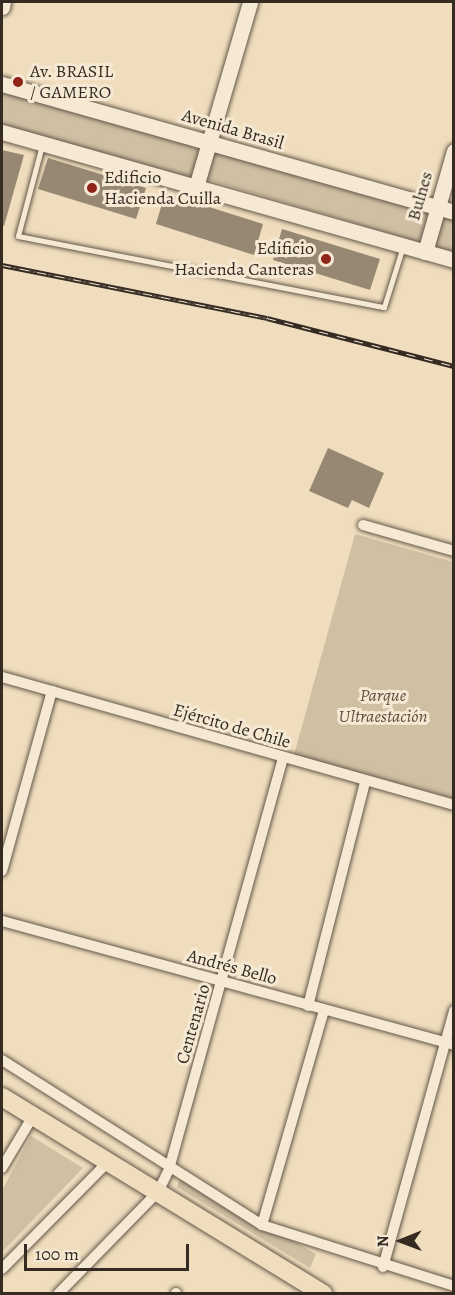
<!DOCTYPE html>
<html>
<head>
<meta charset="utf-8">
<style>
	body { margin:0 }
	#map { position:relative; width:455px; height:1295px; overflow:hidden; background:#efddbd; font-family:Alegreya,serif }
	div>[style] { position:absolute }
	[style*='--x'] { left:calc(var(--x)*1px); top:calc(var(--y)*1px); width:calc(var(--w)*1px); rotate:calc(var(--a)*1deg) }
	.green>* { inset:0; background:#cfbfa3 }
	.building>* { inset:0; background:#968873 }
	.roads { filter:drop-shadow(0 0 2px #64584a) drop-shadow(0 0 2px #64584a) }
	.lane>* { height:5px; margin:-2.5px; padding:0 2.5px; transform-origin:2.5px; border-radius:2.5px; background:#f5e9d4 }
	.street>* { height:10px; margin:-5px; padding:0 5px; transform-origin:5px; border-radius:5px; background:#f5e9d4 }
	.secondary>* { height:15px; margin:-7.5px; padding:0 7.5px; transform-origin:7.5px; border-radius:7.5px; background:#f5e9d4 }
	.primary>* { height:18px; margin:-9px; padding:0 9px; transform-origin:9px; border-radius:9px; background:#efddbd }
	.rail>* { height:5px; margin-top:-2.5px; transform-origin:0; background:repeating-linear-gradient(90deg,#f5e9d4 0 9px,#352b23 0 18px); box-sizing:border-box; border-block:2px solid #352b23 }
	.dots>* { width:16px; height:16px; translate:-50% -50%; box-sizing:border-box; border:3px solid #f5e9d4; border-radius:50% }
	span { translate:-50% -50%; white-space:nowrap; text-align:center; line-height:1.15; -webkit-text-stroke:6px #f5e9d4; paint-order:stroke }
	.poi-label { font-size:18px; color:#352b23 }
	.left { translate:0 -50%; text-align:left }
	.right { translate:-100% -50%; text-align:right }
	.street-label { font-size:18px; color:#352b23 }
	.park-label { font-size:18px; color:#5c5043; font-style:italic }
	.frame { position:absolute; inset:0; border:3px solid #352b23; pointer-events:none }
	.north { position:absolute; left:371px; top:1211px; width:60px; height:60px; -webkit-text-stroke:4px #f5e9d4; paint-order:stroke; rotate:269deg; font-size:16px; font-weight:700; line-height:24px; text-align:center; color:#352b23 }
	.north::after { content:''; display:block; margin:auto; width:21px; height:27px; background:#352b23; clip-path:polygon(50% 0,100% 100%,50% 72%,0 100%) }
	.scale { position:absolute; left:24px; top:1244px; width:165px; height:27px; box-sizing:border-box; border:3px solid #352b23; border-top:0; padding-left:8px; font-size:18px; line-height:21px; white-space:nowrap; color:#352b23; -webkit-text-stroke:4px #f5e9d4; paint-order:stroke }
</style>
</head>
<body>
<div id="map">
	<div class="green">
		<i style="clip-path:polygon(2px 89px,204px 146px,195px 182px,2px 127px)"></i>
		<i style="clip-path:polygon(214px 148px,429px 213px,422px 243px,205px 179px)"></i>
		<i style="clip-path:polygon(440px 215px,453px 219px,453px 253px,432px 247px)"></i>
		<i style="clip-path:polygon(355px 534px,453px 562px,453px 798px,294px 755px)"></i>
		<i style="clip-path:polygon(31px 1136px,83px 1168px,2px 1252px,2px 1190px)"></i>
		<i style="clip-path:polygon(180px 1178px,316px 1254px,310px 1268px,177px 1187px)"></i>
	</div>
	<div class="building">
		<i style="clip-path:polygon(2px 150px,24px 155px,4px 226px,2px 226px)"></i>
		<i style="clip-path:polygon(48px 158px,146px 188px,136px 219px,38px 189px)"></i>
		<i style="clip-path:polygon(165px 193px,263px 224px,254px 255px,156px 224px)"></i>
		<i style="clip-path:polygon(282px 229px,380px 259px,370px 290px,273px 260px)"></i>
		<i style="clip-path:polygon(328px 448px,384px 473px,369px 508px,352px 500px,348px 508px,309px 491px)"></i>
	</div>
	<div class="roads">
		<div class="lane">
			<i style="--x:42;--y:145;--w:94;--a:104.8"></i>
			<i style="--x:18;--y:236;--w:373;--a:11"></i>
			<i style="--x:384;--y:307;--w:64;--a:-72.7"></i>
		</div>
		<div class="street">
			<i style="--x:363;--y:525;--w:95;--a:15.9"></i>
			<i style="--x:2;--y:677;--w:470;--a:15.8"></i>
			<i style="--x:2;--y:871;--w:187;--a:-74.5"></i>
			<i style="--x:2;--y:921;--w:469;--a:15.3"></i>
			<i style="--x:308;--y:1006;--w:231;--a:-75.7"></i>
			<i style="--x:2;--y:1060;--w:308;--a:32.4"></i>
			<i style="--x:262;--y:1225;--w:201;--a:17.6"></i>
			<i style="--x:2;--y:1168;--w:61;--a:-59.2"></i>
			<i style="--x:262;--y:1225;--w:224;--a:-73.9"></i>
			<i style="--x:383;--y:1267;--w:266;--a:-74.5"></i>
			<i style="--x:2;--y:1269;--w:151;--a:-45.3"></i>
			<i style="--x:176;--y:1293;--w:1;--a:90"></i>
			<i style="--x:58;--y:1294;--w:143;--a:-45.6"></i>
			<i style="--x:158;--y:1192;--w:25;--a:-64"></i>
			<i style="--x:169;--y:1169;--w:427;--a:-74.5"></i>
		</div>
		<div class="secondary">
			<i style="--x:2;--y:7;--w:5;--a:-79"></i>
			<i style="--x:2;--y:84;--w:470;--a:15.8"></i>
			<i style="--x:2;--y:132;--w:470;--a:15.8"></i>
			<i style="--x:196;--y:187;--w:193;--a:-73.7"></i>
			<i style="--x:425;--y:252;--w:105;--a:-74"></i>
		</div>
		<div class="primary">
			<i style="--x:2;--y:1097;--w:377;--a:31.5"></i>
		</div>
	</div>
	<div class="rail">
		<i style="--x:2;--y:265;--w:270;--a:11.3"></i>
		<i style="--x:267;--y:318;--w:193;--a:14.4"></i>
	</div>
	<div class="dots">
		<i style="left:18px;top:82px;background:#8f2418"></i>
		<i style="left:92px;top:188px;background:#8f2418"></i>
		<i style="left:326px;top:259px;background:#8f2418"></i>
	</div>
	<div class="poi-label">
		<span class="left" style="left:30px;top:82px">Av. BRASIL<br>/ GAMERO</span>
		<span class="left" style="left:104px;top:188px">Edificio<br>Hacienda Cuilla</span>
		<span class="right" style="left:314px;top:259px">Edificio<br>Hacienda Canteras</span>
	</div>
	<div class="street-label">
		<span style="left:233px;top:129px;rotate:16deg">Avenida Brasil</span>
		<span style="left:420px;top:196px;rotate:-74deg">Bulnes</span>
		<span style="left:232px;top:726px;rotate:16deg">Ejército de Chile</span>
		<span style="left:232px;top:967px;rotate:15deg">Andrés Bello</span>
		<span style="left:193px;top:1024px;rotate:-74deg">Centenario</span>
	</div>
	<div class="park-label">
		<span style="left:383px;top:706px">Parque<br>Ultraestación</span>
	</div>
	<div class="frame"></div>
	<div class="north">N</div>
	<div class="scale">100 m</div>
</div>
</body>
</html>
